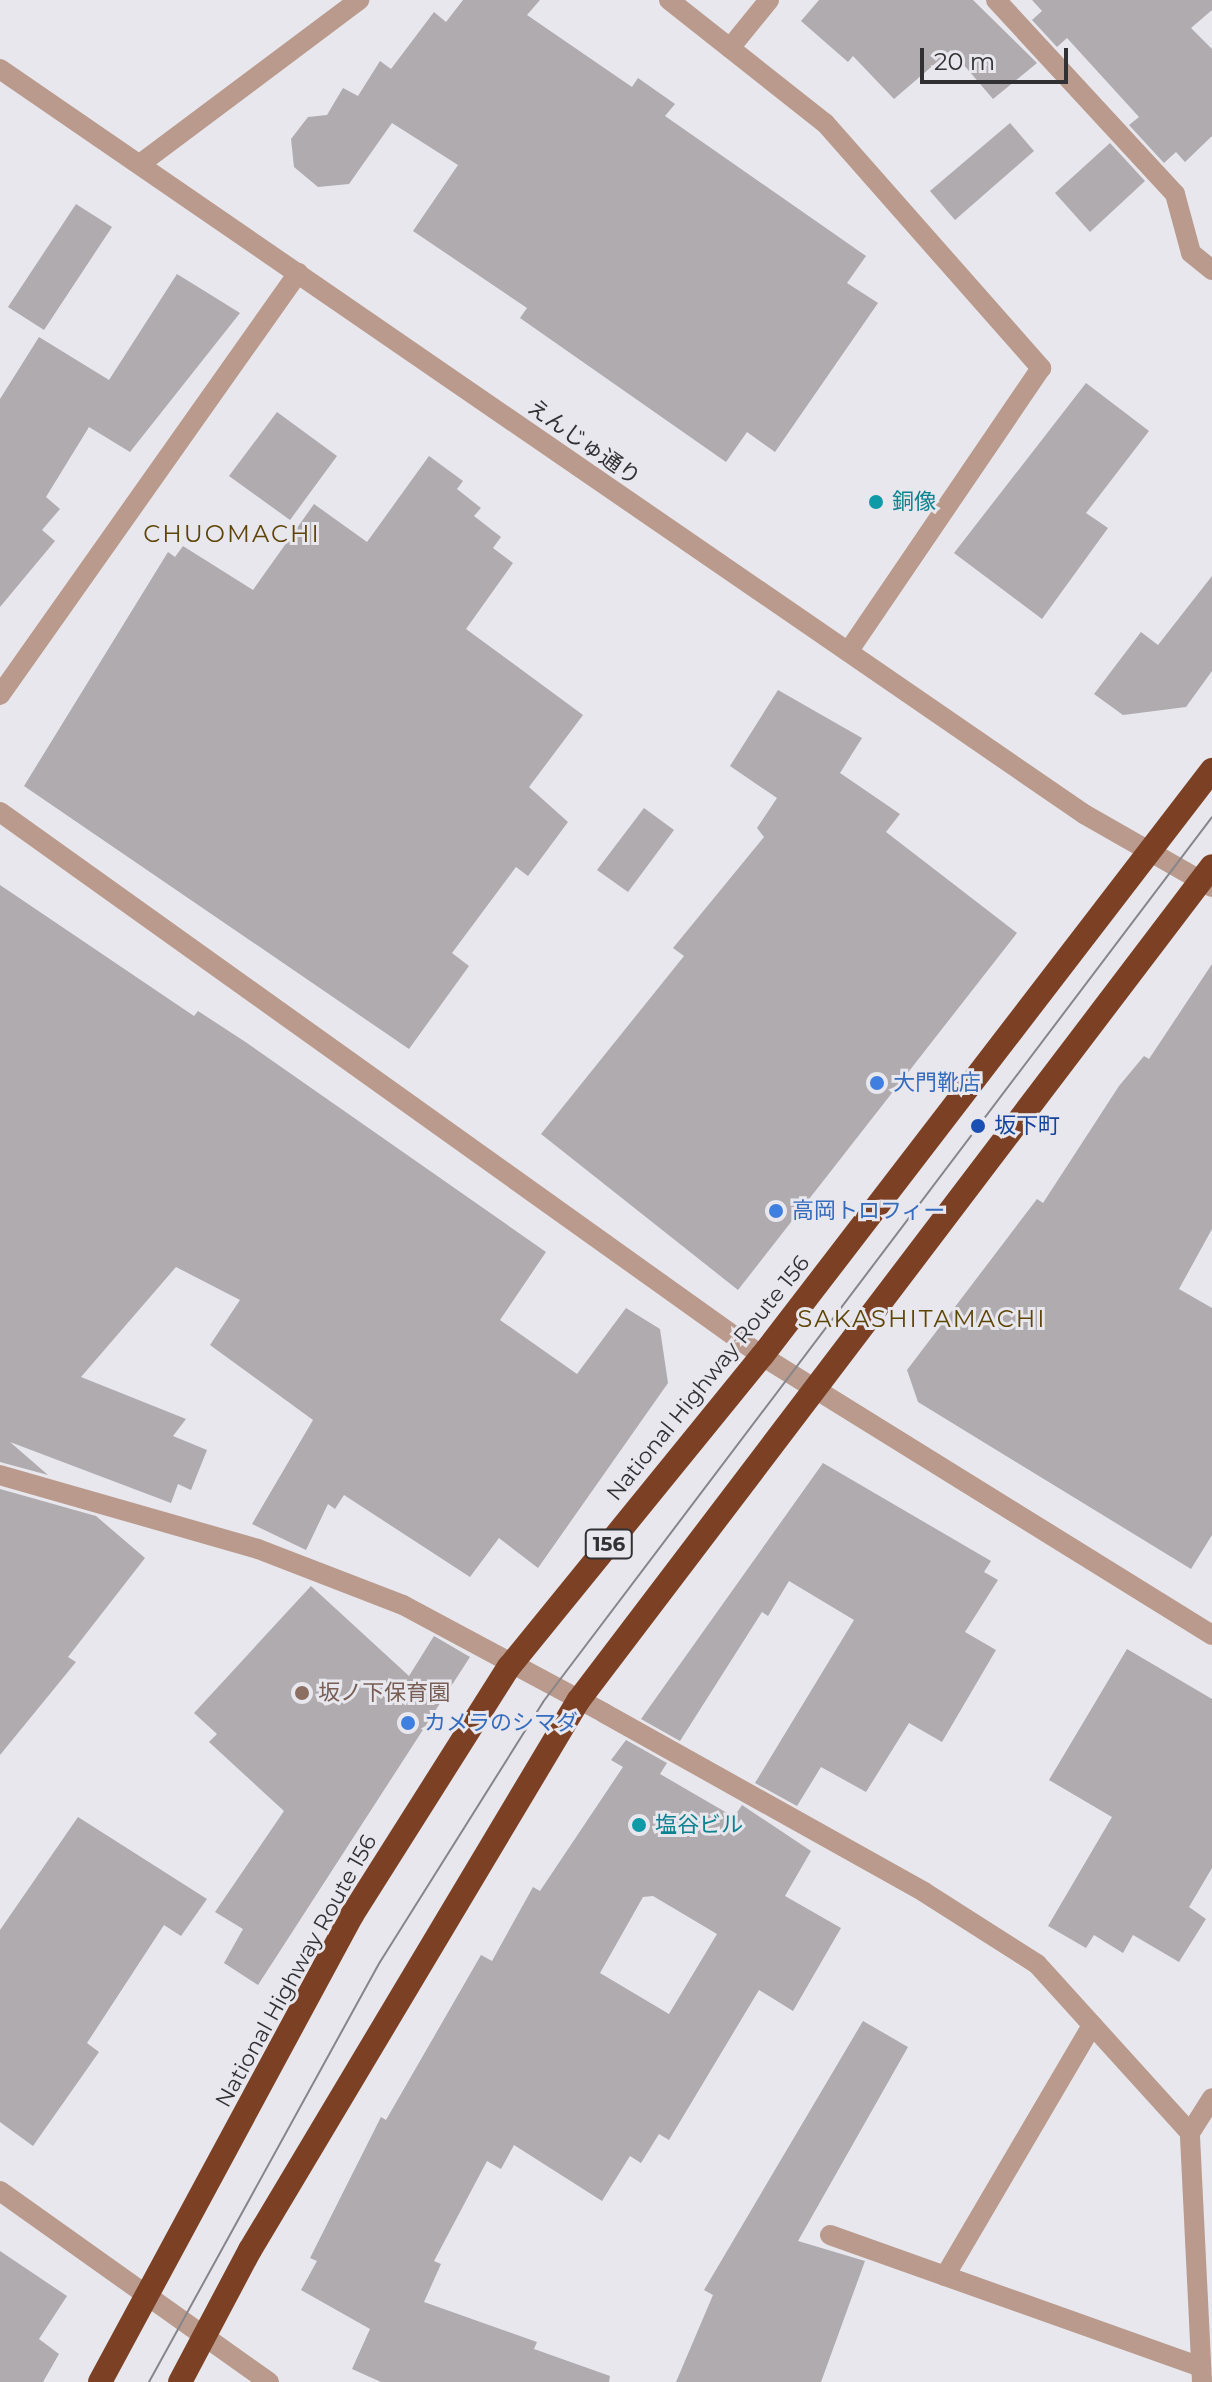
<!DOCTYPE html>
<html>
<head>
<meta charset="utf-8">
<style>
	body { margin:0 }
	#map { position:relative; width:1212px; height:2382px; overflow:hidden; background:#e7e7ed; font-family:Montserrat,"Noto Sans JP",sans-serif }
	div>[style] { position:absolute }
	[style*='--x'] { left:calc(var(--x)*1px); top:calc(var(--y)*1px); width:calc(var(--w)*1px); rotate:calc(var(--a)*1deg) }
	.building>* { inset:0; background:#b0abaf }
	.minor>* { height:20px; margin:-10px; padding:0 10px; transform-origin:10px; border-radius:10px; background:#b99a8c }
	.highway>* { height:24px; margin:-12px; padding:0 12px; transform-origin:12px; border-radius:12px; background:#7c4124 }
	.tram>* { height:2px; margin:-1px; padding:0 1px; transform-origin:1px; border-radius:1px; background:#86868a }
	.dots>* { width:22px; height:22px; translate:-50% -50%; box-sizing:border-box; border:4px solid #e7e7ed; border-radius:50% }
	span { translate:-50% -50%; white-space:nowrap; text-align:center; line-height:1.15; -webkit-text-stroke:6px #e7e7ed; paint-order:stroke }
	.shield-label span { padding:2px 6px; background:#e7e7ed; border:2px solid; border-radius:6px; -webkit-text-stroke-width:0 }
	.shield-label { font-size:20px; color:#313133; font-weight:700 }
	.street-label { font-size:22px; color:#313133 }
	.culture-label { font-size:22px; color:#0d838f }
	.left { translate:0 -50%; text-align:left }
	.shop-label { font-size:22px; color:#366cbe }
	.transit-label { font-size:22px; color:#164399 }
	.education-label { font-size:22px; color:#785e54 }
	.neighbourhood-label { font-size:24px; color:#5e4506; letter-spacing:2px }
	.scale { position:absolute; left:920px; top:48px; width:148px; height:36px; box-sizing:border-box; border:4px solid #313133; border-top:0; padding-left:10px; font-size:24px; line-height:28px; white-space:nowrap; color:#313133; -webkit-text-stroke:6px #e7e7ed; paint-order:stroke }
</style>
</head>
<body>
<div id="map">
	<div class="building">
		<i style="clip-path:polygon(463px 0,540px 0,527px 15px,632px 87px,638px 78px,675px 104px,665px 116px,866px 256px,847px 283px,878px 303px,775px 452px,747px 432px,726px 462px,520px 318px,527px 308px,413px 231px,458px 165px,392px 123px,349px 184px,318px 187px,294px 167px,291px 139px,308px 117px,327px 115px,343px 88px,358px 96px,380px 61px,391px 69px,434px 12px,446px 22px)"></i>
		<i style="clip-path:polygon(819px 0,973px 0,1037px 63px,993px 99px,951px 50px,894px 99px,853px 56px,848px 62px,801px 21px)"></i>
		<i style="clip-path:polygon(1032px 0,1212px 0,1212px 10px,1191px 28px,1212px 49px,1212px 136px,1185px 162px,1176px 152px,1164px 163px,1129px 125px,1139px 117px,1067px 38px,1057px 47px,1032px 20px,1042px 11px)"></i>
		<i style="clip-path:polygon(1010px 123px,1034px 151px,955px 220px,930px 191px)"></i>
		<i style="clip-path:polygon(1110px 143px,1145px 181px,1090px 232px,1055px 193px)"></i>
		<i style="clip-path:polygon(76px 204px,112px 227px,44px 330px,8px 307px)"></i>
		<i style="clip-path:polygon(177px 274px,240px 313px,130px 452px,89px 427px,46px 497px,60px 509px,42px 530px,55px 541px,0 607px,0 399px,39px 337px,109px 380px)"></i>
		<i style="clip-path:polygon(1086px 383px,1149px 431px,1086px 513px,1108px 528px,1042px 619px,954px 553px)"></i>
		<i style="clip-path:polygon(277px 412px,337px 456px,290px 520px,229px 476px)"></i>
		<i style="clip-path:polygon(429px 456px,463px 481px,457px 489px,481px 508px,474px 516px,501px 537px,493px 548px,513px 563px,466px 629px,583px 715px,529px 787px,568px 822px,528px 876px,516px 867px,452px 953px,469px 966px,409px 1049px,24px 786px,168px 552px,175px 557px,183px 546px,253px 590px,314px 504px,367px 542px)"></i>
		<i style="clip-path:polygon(1212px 576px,1212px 671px,1186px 707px,1123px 715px,1094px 694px,1141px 632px,1158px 645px)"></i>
		<i style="clip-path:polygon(778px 690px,862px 738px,840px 773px,900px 814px,886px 832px,1017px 933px,738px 1290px,541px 1134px,684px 956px,673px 948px,764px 837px,757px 828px,777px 798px,730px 766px)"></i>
		<i style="clip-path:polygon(644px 808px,674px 830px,628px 892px,597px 870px)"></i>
		<i style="clip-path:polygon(0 885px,194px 1016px,198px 1011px,247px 1043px,546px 1252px,500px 1320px,577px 1374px,626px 1308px,660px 1329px,668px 1383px,538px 1568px,499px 1538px,470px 1577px,344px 1495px,335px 1509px,328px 1504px,306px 1550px,252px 1524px,313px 1420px,210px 1345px,240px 1300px,176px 1267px,81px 1377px,186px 1419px,173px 1436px,207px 1450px,191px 1490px,178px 1484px,171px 1503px,10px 1442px,48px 1475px,0 1462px)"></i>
		<i style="clip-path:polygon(1212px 964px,1212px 1229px,1179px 1289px,1212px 1308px,1212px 1535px,1191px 1569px,918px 1402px,907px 1370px,1037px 1199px,1043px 1203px,1119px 1086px,1144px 1056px,1149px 1059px)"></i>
		<i style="clip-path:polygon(823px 1463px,991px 1561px,984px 1572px,998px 1580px,965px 1632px,996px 1650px,942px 1742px,909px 1723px,866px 1792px,821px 1767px,797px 1806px,755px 1783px,854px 1620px,789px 1581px,768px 1616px,762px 1612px,680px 1741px,641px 1719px)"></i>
		<i style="clip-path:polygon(0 1489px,96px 1516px,145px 1558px,68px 1657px,76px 1662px,0 1755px)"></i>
		<i style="clip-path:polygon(311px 1586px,409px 1676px,434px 1636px,470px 1657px,258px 1985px,224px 1963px,243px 1929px,215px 1912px,284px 1811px,209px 1742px,217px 1734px,194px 1713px)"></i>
		<i style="clip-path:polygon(1127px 1649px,1212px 1699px,1212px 1868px,1189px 1907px,1206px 1919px,1179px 1962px,1133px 1935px,1123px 1953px,1094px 1935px,1086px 1948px,1048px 1926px,1112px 1817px,1049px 1780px)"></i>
		<i style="clip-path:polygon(evenodd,626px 1740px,667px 1763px,660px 1774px,734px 1817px,742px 1805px,811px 1851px,785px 1896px,841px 1928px,793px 2011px,759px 1990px,669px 2140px,659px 2134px,641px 2163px,630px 2156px,602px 2201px,514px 2145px,501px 2169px,487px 2161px,434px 2261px,441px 2264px,424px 2302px,537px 2342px,534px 2349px,610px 2376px,609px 2382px,381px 2382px,352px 2369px,370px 2329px,301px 2290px,317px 2261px,310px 2258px,381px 2117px,386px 2120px,481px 1955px,492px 1961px,533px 1887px,540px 1891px,623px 1767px,611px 1760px,626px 1740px,653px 1896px,717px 1934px,669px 2014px,600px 1973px,643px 1897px,653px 1896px)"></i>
		<i style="clip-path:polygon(78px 1817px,207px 1899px,181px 1936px,164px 1925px,87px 2043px,99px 2052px,33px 2146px,0 2122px,0 1930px)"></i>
		<i style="clip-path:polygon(863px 2021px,908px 2047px,798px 2241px,865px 2261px,821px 2382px,676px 2382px,713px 2295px,704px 2290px)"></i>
		<i style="clip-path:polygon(0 2251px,67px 2296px,39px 2339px,59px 2354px,43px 2382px,0 2382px)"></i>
	</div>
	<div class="minor">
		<i style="--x:669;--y:0;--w:199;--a:38.3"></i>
		<i style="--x:825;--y:123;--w:327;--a:48.6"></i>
		<i style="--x:1041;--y:368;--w:343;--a:124.2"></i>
		<i style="--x:996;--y:0;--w:264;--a:47.3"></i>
		<i style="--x:1175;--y:194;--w:61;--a:74.8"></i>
		<i style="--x:1191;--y:253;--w:27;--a:39"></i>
		<i style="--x:730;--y:48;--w:62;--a:-50.9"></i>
		<i style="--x:0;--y:69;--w:1315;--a:34.5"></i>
		<i style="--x:1084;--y:814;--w:147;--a:29.7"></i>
		<i style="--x:140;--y:164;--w:274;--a:-36.8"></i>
		<i style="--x:0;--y:695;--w:517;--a:-54.77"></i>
		<i style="--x:0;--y:812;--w:936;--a:35.52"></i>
		<i style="--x:762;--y:1356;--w:529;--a:31.8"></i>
		<i style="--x:0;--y:1475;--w:268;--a:16"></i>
		<i style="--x:258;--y:1549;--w:155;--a:21.1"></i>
		<i style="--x:403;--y:1605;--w:228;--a:28.2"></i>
		<i style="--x:604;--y:1713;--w:367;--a:29.2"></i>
		<i style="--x:924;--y:1892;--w:134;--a:32.5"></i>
		<i style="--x:1037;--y:1964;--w:228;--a:47.8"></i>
		<i style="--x:0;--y:2191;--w:330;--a:35.4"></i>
		<i style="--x:830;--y:2235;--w:394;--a:19.6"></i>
		<i style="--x:945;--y:2276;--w:291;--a:-59.6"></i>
		<i style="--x:1202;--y:2382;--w:249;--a:-92.8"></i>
		<i style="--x:1190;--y:2133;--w:41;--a:-57.8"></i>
	</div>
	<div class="highway">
		<i style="--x:100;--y:2382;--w:531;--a:-61.65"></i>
		<i style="--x:352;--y:1915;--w:294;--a:-57.7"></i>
		<i style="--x:509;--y:1667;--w:401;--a:-50.9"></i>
		<i style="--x:762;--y:1356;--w:739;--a:-52.48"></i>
		<i style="--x:180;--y:2382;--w:149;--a:-62.1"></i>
		<i style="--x:250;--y:2250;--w:640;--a:-59.14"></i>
		<i style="--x:578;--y:1701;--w:1048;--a:-52.79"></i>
	</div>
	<div class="tram">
		<i style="--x:149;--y:2382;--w:479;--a:-61.2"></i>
		<i style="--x:380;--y:1962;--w:307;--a:-57.9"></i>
		<i style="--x:543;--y:1702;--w:1109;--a:-52.91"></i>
	</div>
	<div class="dots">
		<i style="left:876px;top:502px;background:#0f9aa8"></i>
		<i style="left:877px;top:1083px;background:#3f7fe0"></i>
		<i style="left:978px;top:1126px;background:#1a4fb4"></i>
		<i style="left:776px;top:1211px;background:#3f7fe0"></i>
		<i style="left:302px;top:1693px;background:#8d6e63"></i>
		<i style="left:408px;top:1723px;background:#3f7fe0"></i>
		<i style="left:639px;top:1825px;background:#0f9aa8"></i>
	</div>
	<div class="shield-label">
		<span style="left:609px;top:1544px">156</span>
	</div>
	<div class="street-label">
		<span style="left:584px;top:442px;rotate:35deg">えんじゅ通り</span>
		<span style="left:708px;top:1378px;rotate:-51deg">National Highway Route 156</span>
		<span style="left:296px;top:1971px;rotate:-61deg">National Highway Route 156</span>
	</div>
	<div class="culture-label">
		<span class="left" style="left:892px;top:502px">銅像</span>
		<span class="left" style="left:655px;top:1825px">塩谷ビル</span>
	</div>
	<div class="shop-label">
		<span class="left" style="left:893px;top:1083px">大門靴店</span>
		<span class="left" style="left:792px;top:1211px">高岡トロフィー</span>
		<span class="left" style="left:424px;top:1723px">カメラのシマダ</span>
	</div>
	<div class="transit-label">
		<span class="left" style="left:994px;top:1126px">坂下町</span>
	</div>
	<div class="education-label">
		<span class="left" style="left:318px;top:1693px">坂ノ下保育園</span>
	</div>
	<div class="neighbourhood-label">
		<span style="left:232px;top:534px">CHUOMACHI</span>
		<span style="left:922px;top:1319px">SAKASHITAMACHI</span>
	</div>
	<div class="scale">20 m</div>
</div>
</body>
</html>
